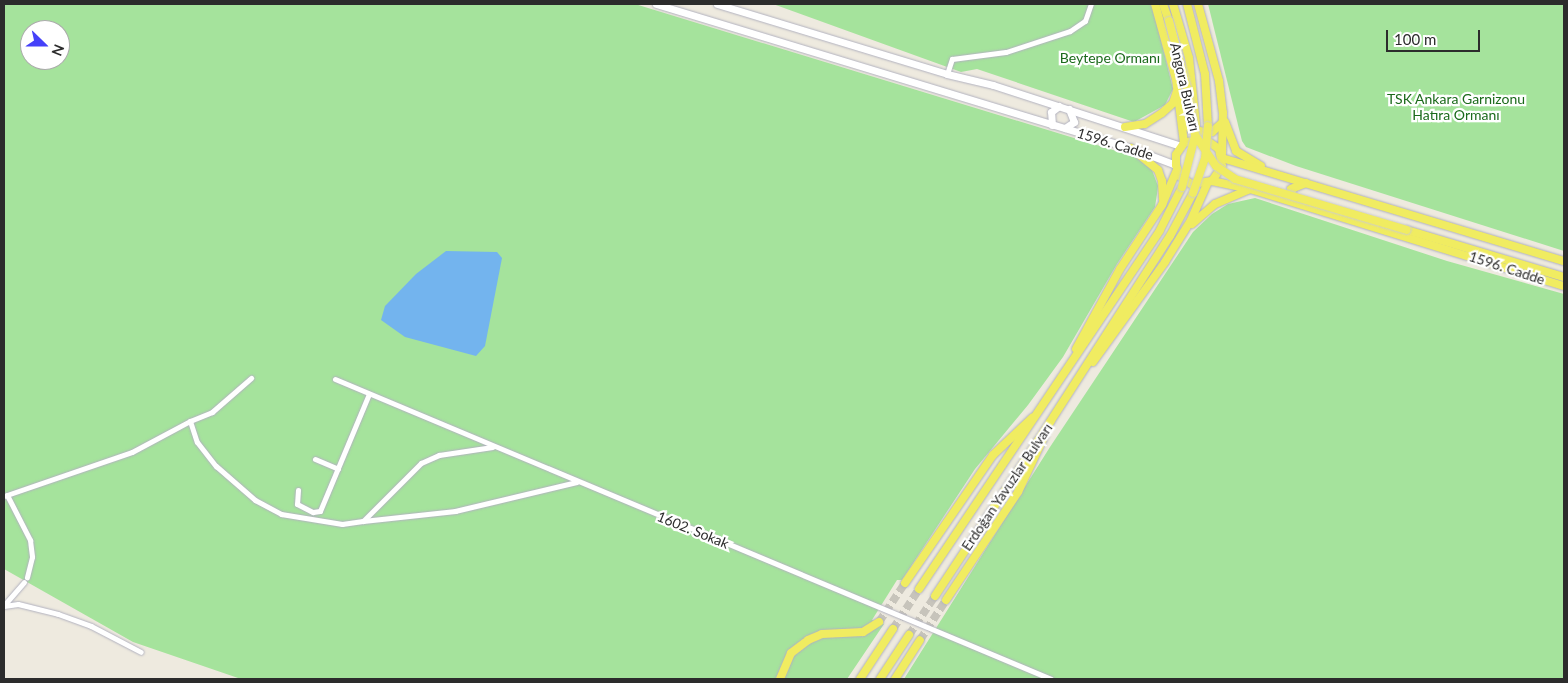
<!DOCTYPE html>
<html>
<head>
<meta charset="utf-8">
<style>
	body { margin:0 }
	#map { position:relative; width:1568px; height:683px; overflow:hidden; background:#eeeadf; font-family:Lato,sans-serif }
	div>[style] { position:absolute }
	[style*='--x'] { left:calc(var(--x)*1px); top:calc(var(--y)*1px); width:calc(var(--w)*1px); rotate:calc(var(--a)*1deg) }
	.green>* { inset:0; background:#a5e39c }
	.water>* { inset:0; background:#73b4ee }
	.primary-tunnel>* { height:8px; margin-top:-4px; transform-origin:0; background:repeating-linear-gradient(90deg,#c7c4bb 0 8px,transparent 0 12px) }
	.roads { filter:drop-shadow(0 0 1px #b2b2bf) drop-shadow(0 0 1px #b2b2bf) }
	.street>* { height:5px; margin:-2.5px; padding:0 2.5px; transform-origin:2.5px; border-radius:2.5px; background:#fff }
	.secondary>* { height:7px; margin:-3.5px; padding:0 3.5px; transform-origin:3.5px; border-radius:3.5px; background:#fff }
	.primary>* { height:8px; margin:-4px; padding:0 4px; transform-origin:4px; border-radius:4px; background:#f0ec61 }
	.bridges { filter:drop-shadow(0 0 1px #ccc) drop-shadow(0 0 1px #ccc) }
	.primary-bridge>* { height:8px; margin:-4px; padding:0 4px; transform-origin:4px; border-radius:4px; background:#f0ec61 }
	span { translate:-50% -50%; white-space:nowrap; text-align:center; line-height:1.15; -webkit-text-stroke:4.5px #fff; paint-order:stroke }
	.park-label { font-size:14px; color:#1b6a1b }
	.street-label { font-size:14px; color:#2c2c2c }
	.frame { position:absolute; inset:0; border:5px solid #2c2c2c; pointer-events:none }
	.north { position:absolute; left:20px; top:20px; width:50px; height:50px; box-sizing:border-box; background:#fff; border:1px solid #ababab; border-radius:50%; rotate:112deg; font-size:14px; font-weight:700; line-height:20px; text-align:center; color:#2c2c2c }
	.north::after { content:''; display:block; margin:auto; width:18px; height:22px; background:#4541f9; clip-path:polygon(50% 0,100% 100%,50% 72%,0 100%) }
	.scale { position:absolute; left:1386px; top:30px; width:94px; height:22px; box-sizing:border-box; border:2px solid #2c2c2c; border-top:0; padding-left:6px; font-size:15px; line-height:18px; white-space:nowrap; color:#2c2c2c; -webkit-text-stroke:4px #fff; paint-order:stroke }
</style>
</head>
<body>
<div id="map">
	<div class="green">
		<i style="clip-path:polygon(evenodd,4px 4px,635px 4px,1136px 157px,1152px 170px,1158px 186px,1157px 194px,1155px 207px,1117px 264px,1063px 357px,1028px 405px,975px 469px,902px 580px,897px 580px,872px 620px,884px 624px,847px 679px,241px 679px,133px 642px,4px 569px,4px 4px,30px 30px,60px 30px,60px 60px,30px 60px,30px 30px)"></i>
		<i style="clip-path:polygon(773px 4px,1152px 4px,1173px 89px,1165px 105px,1134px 122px,977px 69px,961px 72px)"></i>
		<i style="clip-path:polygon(1208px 4px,1564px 4px,1564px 251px,1296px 166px,1246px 147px,1242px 141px)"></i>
		<i style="clip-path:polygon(1255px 198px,1447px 261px,1564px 294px,1564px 679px,904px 679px,1050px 447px,1193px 232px,1212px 214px,1228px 204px)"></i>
	</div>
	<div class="water">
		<i style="clip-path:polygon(446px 251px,497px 252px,502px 258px,485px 346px,476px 356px,405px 337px,381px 320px,385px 306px,416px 274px)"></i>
	</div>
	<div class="primary-tunnel">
		<i style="--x:879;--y:622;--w:47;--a:-56.3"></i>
		<i style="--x:893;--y:629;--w:48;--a:-57"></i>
		<i style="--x:909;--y:635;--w:47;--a:-56.3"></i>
		<i style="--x:920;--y:640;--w:48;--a:-57"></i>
	</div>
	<div class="roads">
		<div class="street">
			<i style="--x:947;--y:74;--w:16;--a:-72"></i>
			<i style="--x:952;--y:59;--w:54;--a:-7.4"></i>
			<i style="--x:1006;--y:52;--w:67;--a:-18.2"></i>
			<i style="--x:1070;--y:31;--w:18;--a:-34"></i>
			<i style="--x:1085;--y:21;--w:18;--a:-71"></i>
			<i style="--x:335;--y:379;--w:776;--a:22.73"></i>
			<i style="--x:190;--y:421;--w:24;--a:-22"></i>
			<i style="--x:212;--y:412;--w:52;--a:-41.1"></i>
			<i style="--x:315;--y:459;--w:25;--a:23"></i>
			<i style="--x:298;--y:490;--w:14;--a:94"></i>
			<i style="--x:297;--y:504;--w:18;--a:27"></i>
			<i style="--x:313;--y:512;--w:7;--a:-8"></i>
			<i style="--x:320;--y:511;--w:127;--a:-67.3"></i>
			<i style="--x:7;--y:495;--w:51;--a:62.9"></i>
			<i style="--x:30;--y:540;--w:17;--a:83"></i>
			<i style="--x:32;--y:557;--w:21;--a:104"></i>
			<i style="--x:4;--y:496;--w:135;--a:-19"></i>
			<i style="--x:132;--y:452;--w:66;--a:-28.1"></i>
			<i style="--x:190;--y:421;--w:22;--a:72"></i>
			<i style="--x:197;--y:442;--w:31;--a:52"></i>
			<i style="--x:216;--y:466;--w:52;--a:41.1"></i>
			<i style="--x:255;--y:500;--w:30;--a:28"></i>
			<i style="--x:281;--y:514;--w:62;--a:9.3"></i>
			<i style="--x:342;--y:524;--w:21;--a:-8"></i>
			<i style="--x:363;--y:521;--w:82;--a:-45"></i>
			<i style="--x:421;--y:463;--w:20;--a:-24"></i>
			<i style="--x:439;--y:455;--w:54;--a:-8.6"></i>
			<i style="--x:363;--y:521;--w:93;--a:-6.2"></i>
			<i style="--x:455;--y:511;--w:125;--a:-13.4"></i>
			<i style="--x:5;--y:604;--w:29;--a:-49"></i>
			<i style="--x:4;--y:606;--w:14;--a:-8"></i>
			<i style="--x:18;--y:604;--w:41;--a:14"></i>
			<i style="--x:58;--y:614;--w:35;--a:20"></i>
			<i style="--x:91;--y:626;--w:56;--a:27.5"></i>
		</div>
		<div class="secondary">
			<i style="--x:656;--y:4;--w:496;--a:16.9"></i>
			<i style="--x:1131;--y:148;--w:48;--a:20.7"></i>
			<i style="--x:717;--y:4;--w:240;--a:16.9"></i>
			<i style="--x:947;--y:74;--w:47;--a:13.4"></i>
			<i style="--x:993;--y:85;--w:198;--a:18"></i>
			<i style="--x:1052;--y:125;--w:13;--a:-94"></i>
			<i style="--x:1051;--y:112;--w:10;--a:-37"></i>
			<i style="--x:1065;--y:128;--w:11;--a:-34"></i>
			<i style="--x:1074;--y:122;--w:14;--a:-111"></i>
		</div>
		<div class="primary">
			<i style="--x:1155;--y:4;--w:78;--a:74.4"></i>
			<i style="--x:1176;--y:79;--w:64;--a:82.9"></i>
			<i style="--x:1163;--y:4;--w:18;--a:71"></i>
			<i style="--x:1173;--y:4;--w:56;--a:73.5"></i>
			<i style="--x:1189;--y:58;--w:67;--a:84"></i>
			<i style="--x:1187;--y:4;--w:72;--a:75.6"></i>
			<i style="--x:1205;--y:74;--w:52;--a:86.7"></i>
			<i style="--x:1198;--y:4;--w:80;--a:74.7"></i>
			<i style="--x:1219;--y:81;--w:32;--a:83"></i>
			<i style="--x:1223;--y:113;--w:41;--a:91.4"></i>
			<i style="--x:1184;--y:122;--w:10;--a:45"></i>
			<i style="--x:1191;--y:129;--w:13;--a:13"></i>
			<i style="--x:1204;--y:132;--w:8;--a:0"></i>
			<i style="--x:1212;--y:132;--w:15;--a:-42"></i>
			<i style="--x:1225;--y:122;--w:31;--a:69"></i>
			<i style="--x:1236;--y:151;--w:29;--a:31"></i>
			<i style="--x:1125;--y:127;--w:20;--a:-9"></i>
			<i style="--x:1145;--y:124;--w:20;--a:-33"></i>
			<i style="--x:1162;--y:113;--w:15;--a:-42"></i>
			<i style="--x:1173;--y:103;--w:13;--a:-72"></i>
			<i style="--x:1131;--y:148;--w:35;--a:39"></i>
			<i style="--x:1158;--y:170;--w:12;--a:70"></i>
			<i style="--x:1162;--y:181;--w:18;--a:87"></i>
			<i style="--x:1222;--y:158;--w:357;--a:16.8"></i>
			<i style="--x:1212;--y:181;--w:18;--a:-56"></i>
			<i style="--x:1222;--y:166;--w:17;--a:-100"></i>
			<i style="--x:1219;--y:149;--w:19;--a:-145"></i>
			<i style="--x:1203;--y:138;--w:20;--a:165"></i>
			<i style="--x:1184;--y:143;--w:14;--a:124"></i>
			<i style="--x:1176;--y:155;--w:10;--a:90"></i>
			<i style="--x:1176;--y:165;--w:12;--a:70"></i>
			<i style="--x:1180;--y:176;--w:14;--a:36"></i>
			<i style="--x:1191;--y:184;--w:21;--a:-8"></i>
			<i style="--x:1212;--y:181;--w:39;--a:12"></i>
			<i style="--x:1250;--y:189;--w:329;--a:17.2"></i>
			<i style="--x:1294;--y:199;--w:10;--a:-107"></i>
			<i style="--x:1291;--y:189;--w:16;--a:-22"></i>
			<i style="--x:1192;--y:224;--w:30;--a:-41"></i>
			<i style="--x:1215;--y:204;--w:36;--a:-23"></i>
			<i style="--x:1407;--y:230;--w:164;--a:16.7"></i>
			<i style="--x:1076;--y:349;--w:91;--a:-61.2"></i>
			<i style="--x:1120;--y:269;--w:77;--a:-56.7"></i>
			<i style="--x:1162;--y:205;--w:38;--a:-67"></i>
			<i style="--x:1093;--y:362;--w:123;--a:-54.2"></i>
			<i style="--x:1165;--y:262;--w:49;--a:-58.2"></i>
			<i style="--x:1191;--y:220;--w:39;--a:-66"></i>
			<i style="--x:905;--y:583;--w:155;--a:-55.5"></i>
			<i style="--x:993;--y:455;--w:54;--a:-43.5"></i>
			<i style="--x:919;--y:589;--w:432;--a:-56.1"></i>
			<i style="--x:1160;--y:230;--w:48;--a:-62.9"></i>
			<i style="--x:935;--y:596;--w:209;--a:-56.5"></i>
			<i style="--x:1050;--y:422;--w:221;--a:-57.2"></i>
			<i style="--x:1170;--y:236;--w:49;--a:-61.9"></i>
			<i style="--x:946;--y:600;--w:130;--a:-56.3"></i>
			<i style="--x:1018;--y:492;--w:63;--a:-64.7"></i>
			<i style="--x:780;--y:679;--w:28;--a:-67"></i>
			<i style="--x:791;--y:653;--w:21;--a:-37"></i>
			<i style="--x:808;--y:640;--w:15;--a:-23"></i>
			<i style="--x:822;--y:634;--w:41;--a:-2.8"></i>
			<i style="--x:863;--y:632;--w:19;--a:-32"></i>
			<i style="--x:860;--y:679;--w:60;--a:-56.6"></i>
			<i style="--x:880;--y:679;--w:53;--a:-56.6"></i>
			<i style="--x:895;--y:679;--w:46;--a:-57.3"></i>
		</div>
	</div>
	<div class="bridges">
		<div class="primary-bridge">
			<i style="--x:1169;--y:21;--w:69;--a:75"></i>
			<i style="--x:1187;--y:88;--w:48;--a:80.3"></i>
			<i style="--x:1195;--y:135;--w:37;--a:56"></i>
			<i style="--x:1216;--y:166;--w:23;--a:34"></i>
			<i style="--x:1235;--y:179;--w:179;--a:16.5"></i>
			<i style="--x:1182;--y:187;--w:53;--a:-75.7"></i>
			<i style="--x:1193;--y:193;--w:36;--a:-71"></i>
			<i style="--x:1205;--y:159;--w:33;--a:-85"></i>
		</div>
	</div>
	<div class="park-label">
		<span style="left:1110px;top:58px">Beytepe Ormanı</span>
		<span style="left:1456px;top:107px">TSK Ankara Garnizonu<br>Hatıra Ormanı</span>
	</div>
	<div class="street-label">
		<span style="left:1185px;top:87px;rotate:77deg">Angora Bulvarı</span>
		<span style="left:1115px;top:144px;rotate:17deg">1596. Cadde</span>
		<span style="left:1507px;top:268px;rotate:18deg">1596. Cadde</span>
		<span style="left:1007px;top:487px;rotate:-56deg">Erdoğan Yavuzlar Bulvarı</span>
		<span style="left:693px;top:530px;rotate:22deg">1602. Sokak</span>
	</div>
	<div class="frame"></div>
	<div class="north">N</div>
	<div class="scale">100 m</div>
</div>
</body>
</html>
